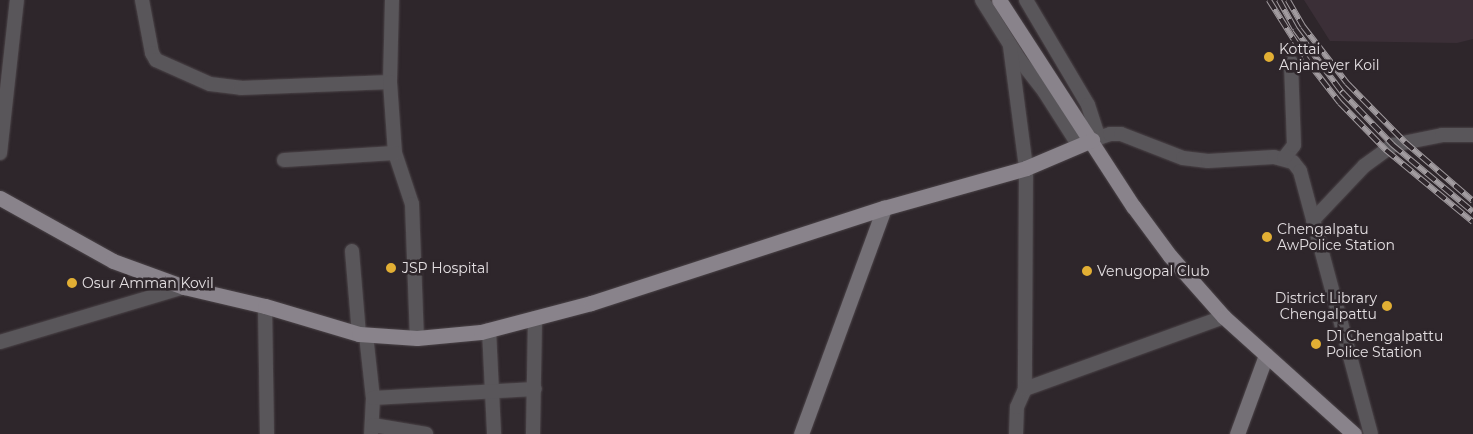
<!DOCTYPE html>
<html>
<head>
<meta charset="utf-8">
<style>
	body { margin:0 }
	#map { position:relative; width:1473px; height:434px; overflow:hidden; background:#2e262b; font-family:Montserrat,sans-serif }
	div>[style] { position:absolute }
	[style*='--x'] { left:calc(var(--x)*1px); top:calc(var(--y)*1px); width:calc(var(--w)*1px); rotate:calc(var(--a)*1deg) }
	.built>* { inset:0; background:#3b2f37 }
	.roads { filter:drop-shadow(0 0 1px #4b4448) drop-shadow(0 0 1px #4b4448) }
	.street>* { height:14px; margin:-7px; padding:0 7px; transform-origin:7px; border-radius:7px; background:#59565a }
	.secondary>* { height:15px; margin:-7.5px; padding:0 7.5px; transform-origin:7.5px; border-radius:7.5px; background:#747076 }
	.primary>* { height:15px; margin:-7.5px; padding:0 7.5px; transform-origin:7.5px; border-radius:7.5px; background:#89838b }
	.rail>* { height:5.5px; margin-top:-2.75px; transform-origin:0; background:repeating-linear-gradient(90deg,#2e262b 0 11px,#a19b9f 0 22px); box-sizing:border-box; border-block:1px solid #a19b9f }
	.dots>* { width:14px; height:14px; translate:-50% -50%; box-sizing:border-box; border:2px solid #2e262b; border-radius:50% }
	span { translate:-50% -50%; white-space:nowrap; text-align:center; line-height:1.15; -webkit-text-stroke:5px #2e262b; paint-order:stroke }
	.poi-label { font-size:14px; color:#e4dfe2 }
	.left { translate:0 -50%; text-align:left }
	.right { translate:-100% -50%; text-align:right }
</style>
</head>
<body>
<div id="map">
	<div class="built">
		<i style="clip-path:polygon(1304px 0,1473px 0,1473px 39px,1457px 43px,1330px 41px)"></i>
	</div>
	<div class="roads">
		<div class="street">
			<i style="--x:142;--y:0;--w:54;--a:79.3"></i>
			<i style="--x:152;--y:53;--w:8;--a:60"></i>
			<i style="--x:156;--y:60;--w:59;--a:24"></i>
			<i style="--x:210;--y:84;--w:31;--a:7"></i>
			<i style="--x:241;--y:88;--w:149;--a:-2.3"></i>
			<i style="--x:392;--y:0;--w:82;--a:91.4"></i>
			<i style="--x:390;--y:82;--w:71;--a:86"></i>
			<i style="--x:395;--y:153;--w:54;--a:71.6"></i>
			<i style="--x:412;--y:204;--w:134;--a:87.9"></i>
			<i style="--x:982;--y:0;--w:70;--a:57.9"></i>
			<i style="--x:1019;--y:59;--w:41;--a:52"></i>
			<i style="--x:1044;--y:91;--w:65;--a:57.5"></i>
			<i style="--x:1026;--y:0;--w:122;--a:59.4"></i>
			<i style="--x:1088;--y:105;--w:35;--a:72"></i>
			<i style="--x:1010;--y:46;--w:123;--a:82.5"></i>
			<i style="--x:1026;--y:168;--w:221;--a:90.3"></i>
			<i style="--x:1092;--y:140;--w:19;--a:-18"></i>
			<i style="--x:1110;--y:134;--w:11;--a:0"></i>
			<i style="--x:1121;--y:134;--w:66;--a:21.2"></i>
			<i style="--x:1183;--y:158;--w:25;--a:7"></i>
			<i style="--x:1208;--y:161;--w:66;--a:-3.5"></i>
			<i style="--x:1274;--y:157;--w:20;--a:15"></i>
			<i style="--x:1293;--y:162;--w:11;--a:52"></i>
			<i style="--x:1300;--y:171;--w:272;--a:74.9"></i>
			<i style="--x:0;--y:153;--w:154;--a:-83.7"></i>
			<i style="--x:1284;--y:158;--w:16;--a:-52"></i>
			<i style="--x:1294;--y:145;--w:83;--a:-92.1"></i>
			<i style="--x:284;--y:160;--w:111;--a:-3.6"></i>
			<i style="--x:1313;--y:220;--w:74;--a:-46.6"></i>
			<i style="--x:1364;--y:166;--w:36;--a:-36"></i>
			<i style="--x:1393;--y:145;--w:50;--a:-11.5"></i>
			<i style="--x:1442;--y:135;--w:31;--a:0"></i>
			<i style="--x:352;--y:251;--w:83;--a:85.2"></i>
			<i style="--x:265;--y:306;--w:128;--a:89.1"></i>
			<i style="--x:489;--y:330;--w:104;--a:87.2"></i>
			<i style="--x:366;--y:335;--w:63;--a:83.7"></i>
			<i style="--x:373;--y:398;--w:36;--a:93"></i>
			<i style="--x:0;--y:342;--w:192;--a:-16.6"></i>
			<i style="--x:373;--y:398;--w:162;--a:-3.2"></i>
			<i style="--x:373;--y:425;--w:54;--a:9.6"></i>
			<i style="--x:533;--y:434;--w:116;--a:-89"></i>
			<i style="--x:1016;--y:434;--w:27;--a:-88"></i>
			<i style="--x:1017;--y:407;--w:20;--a:-66"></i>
			<i style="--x:1025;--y:389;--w:212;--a:-19.9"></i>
		</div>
		<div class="secondary">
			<i style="--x:801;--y:434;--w:241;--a:-69.8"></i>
			<i style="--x:1237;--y:434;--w:84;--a:-69.8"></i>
		</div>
		<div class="primary">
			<i style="--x:999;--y:0;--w:246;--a:57"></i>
			<i style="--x:1133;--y:206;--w:62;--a:53.5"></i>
			<i style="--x:1170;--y:256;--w:81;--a:48.5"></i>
			<i style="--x:1224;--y:317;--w:175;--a:42"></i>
			<i style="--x:0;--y:198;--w:129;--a:29.1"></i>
			<i style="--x:113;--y:261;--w:76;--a:20.1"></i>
			<i style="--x:184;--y:287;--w:83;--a:13.2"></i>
			<i style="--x:265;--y:306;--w:98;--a:16.6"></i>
			<i style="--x:359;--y:334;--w:58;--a:3.9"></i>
			<i style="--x:417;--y:338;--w:64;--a:-5.4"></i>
			<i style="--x:481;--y:332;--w:114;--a:-14.8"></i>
			<i style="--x:591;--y:303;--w:308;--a:-18"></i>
			<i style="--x:884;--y:208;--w:148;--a:-15.7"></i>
			<i style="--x:1026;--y:168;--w:72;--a:-23"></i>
		</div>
	</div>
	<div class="rail">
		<i style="--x:1269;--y:0;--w:73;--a:57.8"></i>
		<i style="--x:1308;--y:62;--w:52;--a:52"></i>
		<i style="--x:1340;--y:103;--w:66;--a:45.6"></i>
		<i style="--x:1386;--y:150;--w:113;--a:39.6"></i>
		<i style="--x:1279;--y:0;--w:33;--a:61"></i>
		<i style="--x:1295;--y:29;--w:79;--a:53.3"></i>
		<i style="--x:1342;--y:92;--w:74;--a:46.1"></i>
		<i style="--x:1393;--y:145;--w:104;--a:39.9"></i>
		<i style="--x:1288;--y:0;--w:30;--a:60"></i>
		<i style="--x:1303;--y:26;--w:72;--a:52.3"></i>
		<i style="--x:1347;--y:83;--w:83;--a:45.5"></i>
		<i style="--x:1405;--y:142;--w:90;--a:40.9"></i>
	</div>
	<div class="dots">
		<i style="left:1269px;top:57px;background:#e2af34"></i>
		<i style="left:1267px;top:237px;background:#e2af34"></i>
		<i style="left:391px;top:268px;background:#e2af34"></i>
		<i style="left:1087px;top:271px;background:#e2af34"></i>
		<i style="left:72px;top:283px;background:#e2af34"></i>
		<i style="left:1387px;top:306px;background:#e2af34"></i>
		<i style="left:1316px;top:344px;background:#e2af34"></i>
	</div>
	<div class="poi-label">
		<span class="left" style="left:1279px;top:57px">Kottai<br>Anjaneyer Koil</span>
		<span class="left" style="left:1277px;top:237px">Chengalpatu<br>AwPolice Station</span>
		<span class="left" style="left:402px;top:268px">JSP Hospital</span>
		<span class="left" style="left:1097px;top:271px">Venugopal Club</span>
		<span class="left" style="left:82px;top:283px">Osur Amman Kovil</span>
		<span class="right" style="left:1377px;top:306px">District Library<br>Chengalpattu</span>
		<span class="left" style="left:1326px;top:344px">D1 Chengalpattu<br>Police Station</span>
	</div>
</div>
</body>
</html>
